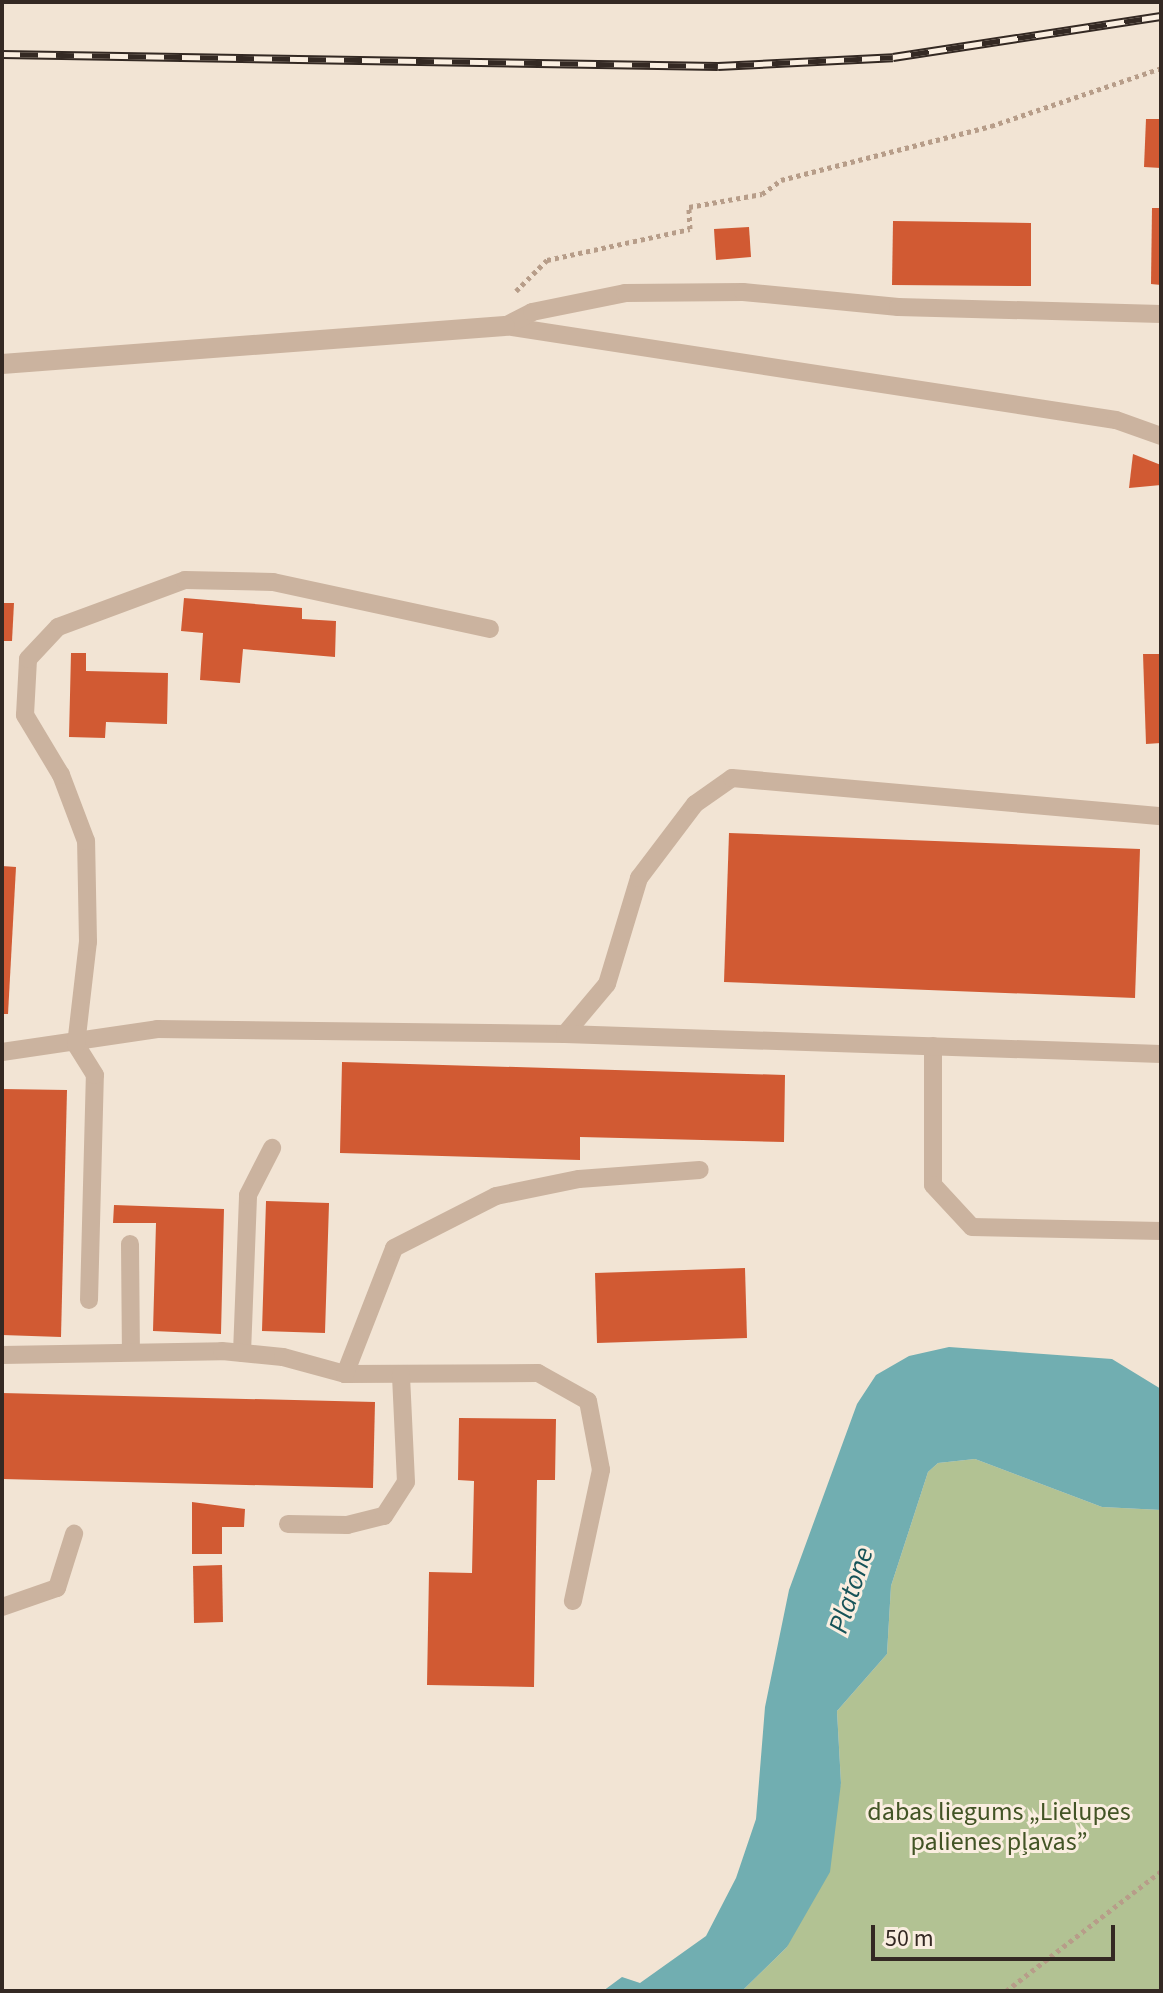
<!DOCTYPE html>
<html>
<head>
<meta charset="utf-8">
<style>
	body { margin:0 }
	#map { position:relative; width:1163px; height:1993px; overflow:hidden; background:#f2e4d4; font-family:"Source Sans 3",sans-serif }
	div>[style] { position:absolute }
	[style*='--x'] { left:calc(var(--x)*1px); top:calc(var(--y)*1px); width:calc(var(--w)*1px); rotate:calc(var(--a)*1deg) }
	.green>* { inset:0; background:#b2c293 }
	.water>* { inset:0; background:#71aeb1 }
	.building>* { inset:0; background:#d15a33 }
	.path>* { height:5px; margin-top:-2.5px; transform-origin:0; background:repeating-linear-gradient(90deg,#b79d89 0 4px,transparent 0 8px) }
	.lane>* { height:18px; margin:-9px; padding:0 9px; transform-origin:9px; border-radius:9px; background:#cbb39f }
	.street>* { height:20px; margin:-10px; padding:0 10px; transform-origin:10px; border-radius:10px; background:#cbb39f }
	.rail>* { height:9px; margin-top:-4.5px; transform-origin:0; background:repeating-linear-gradient(90deg,#faeee0 0 18px,#342923 0 36px); box-sizing:border-box; border-block:2px solid #342923 }
	span { translate:-50% -50%; white-space:nowrap; text-align:center; line-height:1.15; -webkit-text-stroke:6px #faeee0; paint-order:stroke }
	.park-label { font-size:26px; color:#425425 }
	.water-label { font-size:28px; color:#165358; font-style:italic }
	.frame { position:absolute; inset:0; border:4px solid #342923; pointer-events:none }
	.scale { position:absolute; left:871px; top:1925px; width:244px; height:36px; box-sizing:border-box; border:4px solid #342923; border-top:0; padding-left:10px; font-size:24px; line-height:28px; white-space:nowrap; color:#342923; -webkit-text-stroke:6px #faeee0; paint-order:stroke }
</style>
</head>
<body>
<div id="map">
	<div class="green">
		<i style="clip-path:polygon(975px 1459px,1102px 1507px,1161px 1510px,1161px 1991px,742px 1991px,787px 1947px,841px 1783px,837px 1711px,887px 1654px,891px 1586px,928px 1472px,938px 1463px)"></i>
	</div>
	<div class="water">
		<i style="clip-path:polygon(949px 1347px,1112px 1359px,1161px 1389px,1161px 1510px,1102px 1507px,975px 1459px,938px 1463px,928px 1472px,891px 1586px,887px 1654px,837px 1711px,841px 1783px,830px 1872px,787px 1947px,742px 1991px,603px 1991px,622px 1977px,640px 1983px,706px 1936px,736px 1878px,756px 1819px,765px 1707px,789px 1590px,857px 1404px,876px 1375px,909px 1356px)"></i>
	</div>
	<div class="building">
		<i style="clip-path:polygon(1146px 119px,1161px 119px,1161px 168px,1144px 167px)"></i>
		<i style="clip-path:polygon(1152px 208px,1161px 208px,1161px 285px,1151px 284px)"></i>
		<i style="clip-path:polygon(893px 221px,1031px 223px,1031px 286px,892px 285px)"></i>
		<i style="clip-path:polygon(749px 227px,751px 257px,716px 260px,714px 229px)"></i>
		<i style="clip-path:polygon(1133px 454px,1161px 465px,1161px 485px,1129px 488px)"></i>
		<i style="clip-path:polygon(184px 598px,302px 608px,302px 619px,336px 621px,335px 657px,243px 649px,240px 683px,200px 680px,203px 633px,181px 631px)"></i>
		<i style="clip-path:polygon(2px 603px,14px 603px,12px 641px,2px 641px)"></i>
		<i style="clip-path:polygon(71px 653px,86px 653px,86px 671px,168px 673px,167px 724px,106px 722px,105px 738px,69px 737px)"></i>
		<i style="clip-path:polygon(1143px 654px,1161px 654px,1161px 743px,1146px 744px)"></i>
		<i style="clip-path:polygon(729px 833px,1140px 849px,1135px 998px,724px 982px)"></i>
		<i style="clip-path:polygon(2px 866px,16px 867px,8px 1014px,2px 1014px)"></i>
		<i style="clip-path:polygon(342px 1062px,785px 1075px,784px 1142px,580px 1137px,580px 1160px,340px 1153px)"></i>
		<i style="clip-path:polygon(2px 1089px,67px 1090px,61px 1337px,2px 1335px)"></i>
		<i style="clip-path:polygon(266px 1201px,329px 1203px,325px 1333px,262px 1331px)"></i>
		<i style="clip-path:polygon(114px 1205px,224px 1209px,221px 1334px,153px 1331px,156px 1223px,113px 1223px)"></i>
		<i style="clip-path:polygon(745px 1268px,747px 1338px,597px 1343px,595px 1273px)"></i>
		<i style="clip-path:polygon(2px 1393px,375px 1402px,373px 1488px,2px 1479px)"></i>
		<i style="clip-path:polygon(459px 1418px,556px 1419px,555px 1480px,537px 1480px,534px 1687px,427px 1685px,429px 1572px,472px 1573px,474px 1481px,458px 1480px)"></i>
		<i style="clip-path:polygon(192px 1502px,245px 1509px,244px 1527px,222px 1527px,222px 1554px,192px 1554px)"></i>
		<i style="clip-path:polygon(222px 1565px,223px 1622px,194px 1623px,193px 1566px)"></i>
	</div>
	<div class="path">
		<i style="--x:516;--y:291;--w:44;--a:-45"></i>
		<i style="--x:547;--y:260;--w:146;--a:-12.2"></i>
		<i style="--x:690;--y:229;--w:22;--a:-93"></i>
		<i style="--x:689;--y:207;--w:74;--a:-10.1"></i>
		<i style="--x:762;--y:194;--w:24;--a:-36"></i>
		<i style="--x:781;--y:180;--w:217;--a:-14.4"></i>
		<i style="--x:991;--y:126;--w:180;--a:-18.8"></i>
		<i style="--x:1006;--y:1991;--w:196;--a:-37.7"></i>
	</div>
	<div class="lane">
		<i style="--x:505;--y:326;--w:618;--a:8.75"></i>
		<i style="--x:1116;--y:420;--w:48;--a:19.6"></i>
		<i style="--x:505;--y:326;--w:30;--a:-27"></i>
		<i style="--x:532;--y:312;--w:95;--a:-11.5"></i>
		<i style="--x:625;--y:293;--w:118;--a:-0.5"></i>
		<i style="--x:743;--y:292;--w:156;--a:5.5"></i>
		<i style="--x:898;--y:307;--w:263;--a:1.5"></i>
		<i style="--x:565;--y:1034;--w:65;--a:-50"></i>
		<i style="--x:607;--y:984;--w:111;--a:-73.2"></i>
		<i style="--x:639;--y:878;--w:93;--a:-52.9"></i>
		<i style="--x:695;--y:804;--w:45;--a:-35.1"></i>
		<i style="--x:732;--y:778;--w:431;--a:5.1"></i>
		<i style="--x:933;--y:1046;--w:139;--a:90"></i>
		<i style="--x:933;--y:1185;--w:57;--a:47.1"></i>
		<i style="--x:972;--y:1227;--w:189;--a:1.2"></i>
		<i style="--x:2;--y:1052;--w:157;--a:-8.4"></i>
		<i style="--x:157;--y:1029;--w:408;--a:0.7"></i>
		<i style="--x:565;--y:1034;--w:596;--a:1.92"></i>
		<i style="--x:130;--y:1244;--w:107;--a:89.5"></i>
		<i style="--x:89;--y:1300;--w:225;--a:-88.5"></i>
		<i style="--x:95;--y:1075;--w:36;--a:-122"></i>
		<i style="--x:76;--y:1045;--w:104;--a:-83.4"></i>
		<i style="--x:88;--y:942;--w:101;--a:-91.1"></i>
		<i style="--x:86;--y:841;--w:71;--a:-110.7"></i>
		<i style="--x:61;--y:775;--w:70;--a:-121"></i>
		<i style="--x:25;--y:715;--w:56;--a:-86.9"></i>
		<i style="--x:28;--y:659;--w:44;--a:-46.8"></i>
		<i style="--x:58;--y:627;--w:135;--a:-20.3"></i>
		<i style="--x:185;--y:580;--w:88;--a:1.3"></i>
		<i style="--x:273;--y:582;--w:222;--a:12.2"></i>
		<i style="--x:242;--y:1353;--w:158;--a:-87.8"></i>
		<i style="--x:248;--y:1195;--w:53;--a:-62.9"></i>
		<i style="--x:2;--y:1355;--w:220;--a:-1"></i>
		<i style="--x:222;--y:1351;--w:61;--a:5.6"></i>
		<i style="--x:283;--y:1357;--w:64;--a:15.3"></i>
		<i style="--x:345;--y:1374;--w:193;--a:-0.3"></i>
		<i style="--x:538;--y:1373;--w:57;--a:29.2"></i>
		<i style="--x:588;--y:1401;--w:70;--a:79.3"></i>
		<i style="--x:601;--y:1470;--w:134;--a:102.1"></i>
		<i style="--x:345;--y:1374;--w:135;--a:-68.7"></i>
		<i style="--x:394;--y:1248;--w:114;--a:-27"></i>
		<i style="--x:496;--y:1196;--w:85;--a:-11.6"></i>
		<i style="--x:579;--y:1179;--w:121;--a:-4.3"></i>
		<i style="--x:288;--y:1524;--w:59;--a:1"></i>
		<i style="--x:347;--y:1525;--w:38;--a:-14"></i>
		<i style="--x:384;--y:1516;--w:40;--a:-57.1"></i>
		<i style="--x:406;--y:1482;--w:108;--a:-92.7"></i>
		<i style="--x:2;--y:1607;--w:58;--a:-19.1"></i>
		<i style="--x:57;--y:1588;--w:57;--a:-72.5"></i>
	</div>
	<div class="street">
		<i style="--x:2;--y:364;--w:504;--a:-4.32"></i>
	</div>
	<div class="rail">
		<i style="--x:2;--y:54;--w:716;--a:0.96"></i>
		<i style="--x:718;--y:66;--w:175;--a:-2.9"></i>
		<i style="--x:893;--y:57;--w:271;--a:-8.7"></i>
	</div>
	<div class="park-label">
		<span style="left:999px;top:1827px">dabas liegums „Lielupes<br>palienes pļavas”</span>
	</div>
	<div class="water-label">
		<span style="left:851px;top:1590px;rotate:-72deg">Platone</span>
	</div>
	<div class="frame"></div>
	<div class="scale">50 m</div>
</div>
</body>
</html>
